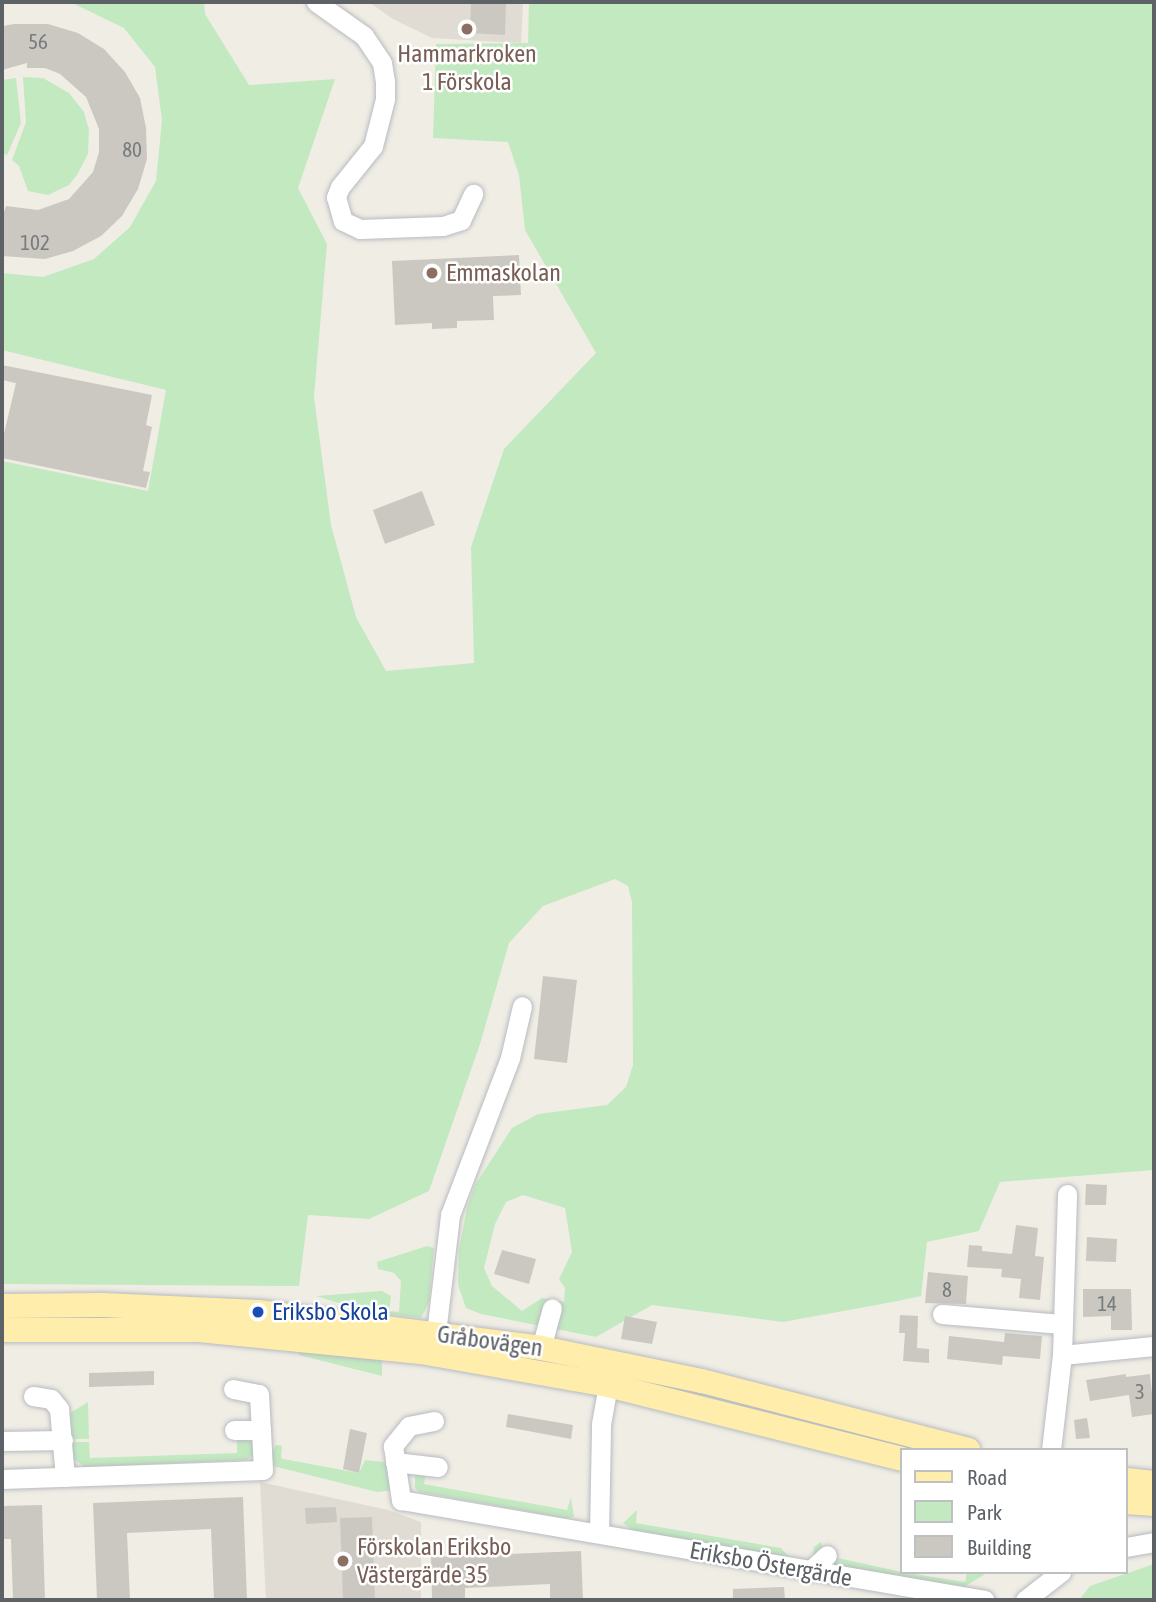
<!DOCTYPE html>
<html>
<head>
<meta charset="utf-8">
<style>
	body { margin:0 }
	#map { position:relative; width:1156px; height:1602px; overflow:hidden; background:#f0ede5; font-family:"Asap Condensed",sans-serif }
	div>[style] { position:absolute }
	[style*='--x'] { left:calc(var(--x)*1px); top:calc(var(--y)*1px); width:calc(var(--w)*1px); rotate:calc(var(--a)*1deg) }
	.education>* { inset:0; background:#e0dcd4 }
	.green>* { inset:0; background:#c3e9c1 }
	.building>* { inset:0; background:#cbc8c2 }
	.roads { filter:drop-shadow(0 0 2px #b8bbc0) drop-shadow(0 0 2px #b8bbc0) }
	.minor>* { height:19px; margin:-9.5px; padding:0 9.5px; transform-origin:9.5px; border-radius:9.5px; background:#fff }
	.major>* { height:24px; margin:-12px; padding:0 12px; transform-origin:12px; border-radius:12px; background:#ffedab }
	.dots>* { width:19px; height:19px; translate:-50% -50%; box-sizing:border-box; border:4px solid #fff; border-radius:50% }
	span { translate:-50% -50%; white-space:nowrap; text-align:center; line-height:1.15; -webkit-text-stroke:5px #fff; paint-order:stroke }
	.number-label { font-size:21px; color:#787c7e }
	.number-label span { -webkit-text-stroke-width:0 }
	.education-label { font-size:24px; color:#785e54 }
	.left { translate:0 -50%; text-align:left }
	.transit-label { font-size:24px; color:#164399 }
	.street-label { font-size:24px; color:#5d6267 }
	.frame { position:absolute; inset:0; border:4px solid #5d6267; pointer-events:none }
	.legend { position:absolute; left:900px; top:1448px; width:228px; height:126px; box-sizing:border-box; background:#fff; border:2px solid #bec0c2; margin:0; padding:9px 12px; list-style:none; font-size:21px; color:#5d6267 }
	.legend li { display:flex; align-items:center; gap:14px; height:35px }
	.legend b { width:35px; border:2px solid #bec0c2 }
</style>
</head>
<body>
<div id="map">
	<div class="education">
		<i style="clip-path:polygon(369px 2px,523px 2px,521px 43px,432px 38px,393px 19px)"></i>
		<i style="clip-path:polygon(260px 1482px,388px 1510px,421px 1522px,421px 1600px,266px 1600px)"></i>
	</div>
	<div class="green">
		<i style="clip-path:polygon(evenodd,70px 2px,204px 2px,205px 14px,249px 85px,335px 79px,298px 188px,327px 244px,314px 397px,331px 525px,356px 617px,386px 671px,474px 663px,471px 547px,504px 449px,596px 353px,525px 230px,519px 175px,508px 142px,433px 138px,436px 44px,528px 43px,529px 2px,1154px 2px,1154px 1170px,1000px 1182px,979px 1231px,927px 1242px,921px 1296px,898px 1301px,783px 1322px,652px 1305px,596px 1337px,481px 1314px,466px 1308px,458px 1285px,459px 1250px,467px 1208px,475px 1185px,512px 1128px,538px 1114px,607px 1105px,626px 1087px,633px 1065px,632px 902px,628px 886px,615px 879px,543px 906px,509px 943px,480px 1044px,429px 1191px,369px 1219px,308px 1215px,299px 1286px,2px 1284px,2px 461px,148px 491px,166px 390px,2px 350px,2px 273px,43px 277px,94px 259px,130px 227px,156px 181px,162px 120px,155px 67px,124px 28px,70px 2px,523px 1195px,565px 1208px,572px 1252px,559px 1279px,565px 1288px,564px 1302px,542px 1298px,522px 1311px,492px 1286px,484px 1268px,495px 1224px,506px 1202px,523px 1195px)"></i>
		<i style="clip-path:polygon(23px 77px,43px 78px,69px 93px,84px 112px,89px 130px,88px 154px,77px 175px,69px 185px,48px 195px,28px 191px,19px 166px,12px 160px,26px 122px)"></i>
		<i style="clip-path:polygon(16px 78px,21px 123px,7px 155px,2px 153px,2px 80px)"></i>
		<i style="clip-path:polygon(427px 1246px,434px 1248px,429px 1302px,421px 1318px,368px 1312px,316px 1296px,382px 1291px,391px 1296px,389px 1311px,399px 1312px,401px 1281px,394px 1273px,378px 1269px,377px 1262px)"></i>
		<i style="clip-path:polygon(299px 1351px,382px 1355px,382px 1376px,299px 1355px)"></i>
		<i style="clip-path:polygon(88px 1402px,89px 1439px,71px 1439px,70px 1413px)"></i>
		<i style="clip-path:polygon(237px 1436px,254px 1443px,255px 1453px,247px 1460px,85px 1467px,72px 1458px,71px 1442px,89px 1442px,90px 1458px,237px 1453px)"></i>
		<i style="clip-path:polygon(276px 1445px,282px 1446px,281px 1457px,283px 1459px,359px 1473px,365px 1460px,383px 1462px,389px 1465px,395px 1490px,377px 1492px,273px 1466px,271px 1455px)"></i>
		<i style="clip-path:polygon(426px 1471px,424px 1484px,567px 1510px,571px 1497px,574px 1517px,565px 1518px,419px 1492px,415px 1488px,415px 1474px)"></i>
		<i style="clip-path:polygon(637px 1510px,636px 1523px,781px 1548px,789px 1557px,635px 1532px,623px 1523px)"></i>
		<i style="clip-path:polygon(821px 1542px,824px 1555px,902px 1572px,965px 1582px,967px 1572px,985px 1574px,961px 1589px,821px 1565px,813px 1559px,814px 1547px)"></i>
		<i style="clip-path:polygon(1154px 1564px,1154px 1600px,1079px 1600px,1090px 1586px)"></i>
	</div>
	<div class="building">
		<i style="clip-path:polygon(471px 2px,506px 2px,505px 35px,470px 33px)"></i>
		<i style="clip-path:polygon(14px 24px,48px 24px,78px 33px,104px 49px,125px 72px,140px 98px,146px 128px,147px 159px,138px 189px,122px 216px,101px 236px,73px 251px,45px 259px,2px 256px,2px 218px,6px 206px,38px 210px,69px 199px,93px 172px,99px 152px,99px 129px,86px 97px,60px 74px,45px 68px,27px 68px,27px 63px,2px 70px,2px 26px)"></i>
		<i style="clip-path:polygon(519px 255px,521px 295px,493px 296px,494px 320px,457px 321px,457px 328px,432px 329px,432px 323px,395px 325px,392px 261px)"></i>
		<i style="clip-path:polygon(2px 365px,152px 395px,146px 425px,152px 427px,143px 471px,150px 472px,146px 488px,2px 458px,2px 442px,16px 383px,2px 380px)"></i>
		<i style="clip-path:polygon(422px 491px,435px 525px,385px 544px,373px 510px)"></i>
		<i style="clip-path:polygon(543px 976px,577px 980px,567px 1063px,534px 1059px)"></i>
		<i style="clip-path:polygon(1086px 1184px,1107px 1185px,1106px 1205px,1085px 1205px)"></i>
		<i style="clip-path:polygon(1016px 1225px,1038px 1228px,1035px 1256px,1044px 1257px,1040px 1300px,1019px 1298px,1021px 1279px,1001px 1277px,1002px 1269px,967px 1267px,969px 1245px,982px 1246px,982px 1251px,1012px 1254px)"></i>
		<i style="clip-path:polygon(1087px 1237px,1117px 1239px,1116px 1262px,1086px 1261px)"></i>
		<i style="clip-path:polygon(502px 1250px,536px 1259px,529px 1284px,494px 1274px)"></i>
		<i style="clip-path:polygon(928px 1272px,968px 1276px,966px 1304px,925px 1303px)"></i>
		<i style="clip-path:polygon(1083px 1289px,1131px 1289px,1132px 1330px,1111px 1330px,1111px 1316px,1083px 1317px)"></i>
		<i style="clip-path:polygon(900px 1315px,918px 1316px,917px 1348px,929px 1349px,929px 1363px,903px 1361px,905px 1333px,899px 1333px)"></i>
		<i style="clip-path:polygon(625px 1316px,657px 1322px,652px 1344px,621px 1339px)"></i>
		<i style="clip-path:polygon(1005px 1333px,1042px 1336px,1040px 1359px,1003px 1356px,1002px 1365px,947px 1359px,949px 1336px,1004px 1342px)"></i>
		<i style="clip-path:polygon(154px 1371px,154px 1385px,89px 1387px,89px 1373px)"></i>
		<i style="clip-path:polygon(1126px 1374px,1126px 1377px,1150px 1374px,1154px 1414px,1132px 1417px,1129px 1395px,1090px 1401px,1086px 1380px)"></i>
		<i style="clip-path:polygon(508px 1414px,573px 1425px,571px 1439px,506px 1427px)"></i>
		<i style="clip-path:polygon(1087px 1418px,1090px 1438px,1076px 1439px,1074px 1420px)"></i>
		<i style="clip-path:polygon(350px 1429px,367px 1433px,359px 1473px,343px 1469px)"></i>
		<i style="clip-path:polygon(243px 1497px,247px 1600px,214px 1600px,211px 1529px,127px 1533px,130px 1600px,97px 1600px,93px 1503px)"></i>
		<i style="clip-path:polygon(42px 1505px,45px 1600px,13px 1600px,11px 1539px,2px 1539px,2px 1506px)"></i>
		<i style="clip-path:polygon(336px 1507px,337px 1522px,306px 1524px,305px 1508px)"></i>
		<i style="clip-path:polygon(372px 1517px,375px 1600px,343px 1600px,340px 1518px)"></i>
		<i style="clip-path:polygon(581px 1551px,583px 1600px,550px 1600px,550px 1584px,465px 1588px,465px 1600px,432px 1600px,431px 1557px)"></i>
		<i style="clip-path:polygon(784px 1587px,785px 1600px,733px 1600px,733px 1589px)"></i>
	</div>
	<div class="roads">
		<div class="minor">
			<i style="--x:316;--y:2;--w:59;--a:35.3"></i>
			<i style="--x:364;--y:36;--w:32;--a:56"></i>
			<i style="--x:382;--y:63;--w:18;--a:81"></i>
			<i style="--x:385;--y:81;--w:18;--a:90"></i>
			<i style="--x:385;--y:99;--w:49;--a:104.3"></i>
			<i style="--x:373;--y:146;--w:53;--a:128.8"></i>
			<i style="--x:340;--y:187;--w:11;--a:112"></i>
			<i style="--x:336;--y:197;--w:25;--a:74"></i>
			<i style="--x:343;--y:221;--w:19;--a:25"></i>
			<i style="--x:360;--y:229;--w:83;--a:-2.1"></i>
			<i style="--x:443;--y:226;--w:19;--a:-18"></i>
			<i style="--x:461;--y:220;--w:29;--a:-65"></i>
			<i style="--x:942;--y:1314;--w:120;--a:4.8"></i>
			<i style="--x:426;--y:1341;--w:13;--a:-39"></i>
			<i style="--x:436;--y:1333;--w:119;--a:-83.2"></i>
			<i style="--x:450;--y:1215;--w:168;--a:-69.1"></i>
			<i style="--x:510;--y:1058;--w:53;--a:-77"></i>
			<i style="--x:541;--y:1348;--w:41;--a:-74.6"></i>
			<i style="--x:1062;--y:1355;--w:92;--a:-5.6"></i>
			<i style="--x:233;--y:1389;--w:26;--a:11"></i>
			<i style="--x:259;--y:1394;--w:36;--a:87"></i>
			<i style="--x:33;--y:1396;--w:18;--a:9"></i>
			<i style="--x:51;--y:1399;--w:13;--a:51"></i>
			<i style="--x:59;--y:1409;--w:68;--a:85"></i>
			<i style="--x:434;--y:1421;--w:25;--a:169"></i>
			<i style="--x:409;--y:1426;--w:26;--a:129"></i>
			<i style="--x:393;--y:1446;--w:55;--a:81.6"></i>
			<i style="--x:401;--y:1500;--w:592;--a:9.72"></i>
			<i style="--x:2;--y:1441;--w:61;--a:-0.9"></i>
			<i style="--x:1051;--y:1450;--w:96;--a:-83.4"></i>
			<i style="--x:1062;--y:1355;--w:161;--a:-88.2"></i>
			<i style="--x:395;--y:1462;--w:43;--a:6.6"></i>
			<i style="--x:2;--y:1479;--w:261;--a:-2"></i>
			<i style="--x:263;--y:1470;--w:40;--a:-92.9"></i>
			<i style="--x:261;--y:1430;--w:27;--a:180"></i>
			<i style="--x:599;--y:1533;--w:109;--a:-88.9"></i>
			<i style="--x:601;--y:1424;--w:51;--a:-79.8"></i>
			<i style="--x:1126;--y:1547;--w:28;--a:-10"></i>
			<i style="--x:810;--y:1571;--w:23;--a:-43"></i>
			<i style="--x:1025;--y:1600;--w:46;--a:-37.9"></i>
		</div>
		<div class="major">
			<i style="--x:2;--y:1306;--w:101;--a:-0.6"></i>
			<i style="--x:103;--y:1305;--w:155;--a:2.6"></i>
			<i style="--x:258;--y:1312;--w:285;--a:7.2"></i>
			<i style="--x:541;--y:1348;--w:164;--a:11.6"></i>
			<i style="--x:702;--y:1381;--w:275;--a:14.5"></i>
			<i style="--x:2;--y:1330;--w:197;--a:0"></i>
			<i style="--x:199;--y:1330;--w:223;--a:5.7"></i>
			<i style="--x:421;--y:1352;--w:190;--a:10"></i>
			<i style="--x:608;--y:1385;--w:303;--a:14.1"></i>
			<i style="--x:1126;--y:1480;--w:28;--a:6"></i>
			<i style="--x:1126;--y:1502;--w:28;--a:4"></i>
		</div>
	</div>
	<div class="dots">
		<i style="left:467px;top:29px;background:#8d6e63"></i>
		<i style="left:432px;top:273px;background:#8d6e63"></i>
		<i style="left:258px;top:1312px;background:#1a4fb4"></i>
		<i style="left:343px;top:1561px;background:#8d6e63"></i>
	</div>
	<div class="number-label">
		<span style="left:38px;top:41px">56</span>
		<span style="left:132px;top:149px">80</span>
		<span style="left:35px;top:242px">102</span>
		<span style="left:947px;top:1289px">8</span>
		<span style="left:1107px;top:1303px">14</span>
		<span style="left:1140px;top:1391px">3</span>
	</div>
	<div class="education-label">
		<span style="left:467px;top:68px">Hammarkroken<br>1 Förskola</span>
		<span class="left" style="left:446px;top:273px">Emmaskolan</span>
		<span class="left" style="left:357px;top:1561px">Förskolan Eriksbo<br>Västergärde 35</span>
	</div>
	<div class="transit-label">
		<span class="left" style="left:272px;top:1312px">Eriksbo Skola</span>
	</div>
	<div class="street-label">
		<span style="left:490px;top:1341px;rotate:8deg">Gråbovägen</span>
		<span style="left:771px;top:1564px;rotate:10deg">Eriksbo Östergärde</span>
	</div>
	<div class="frame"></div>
	<ul class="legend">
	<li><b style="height:9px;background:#ffedab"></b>Road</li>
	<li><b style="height:19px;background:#c3e9c1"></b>Park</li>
	<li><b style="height:19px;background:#cbc8c2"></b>Building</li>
	</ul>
</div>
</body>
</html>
